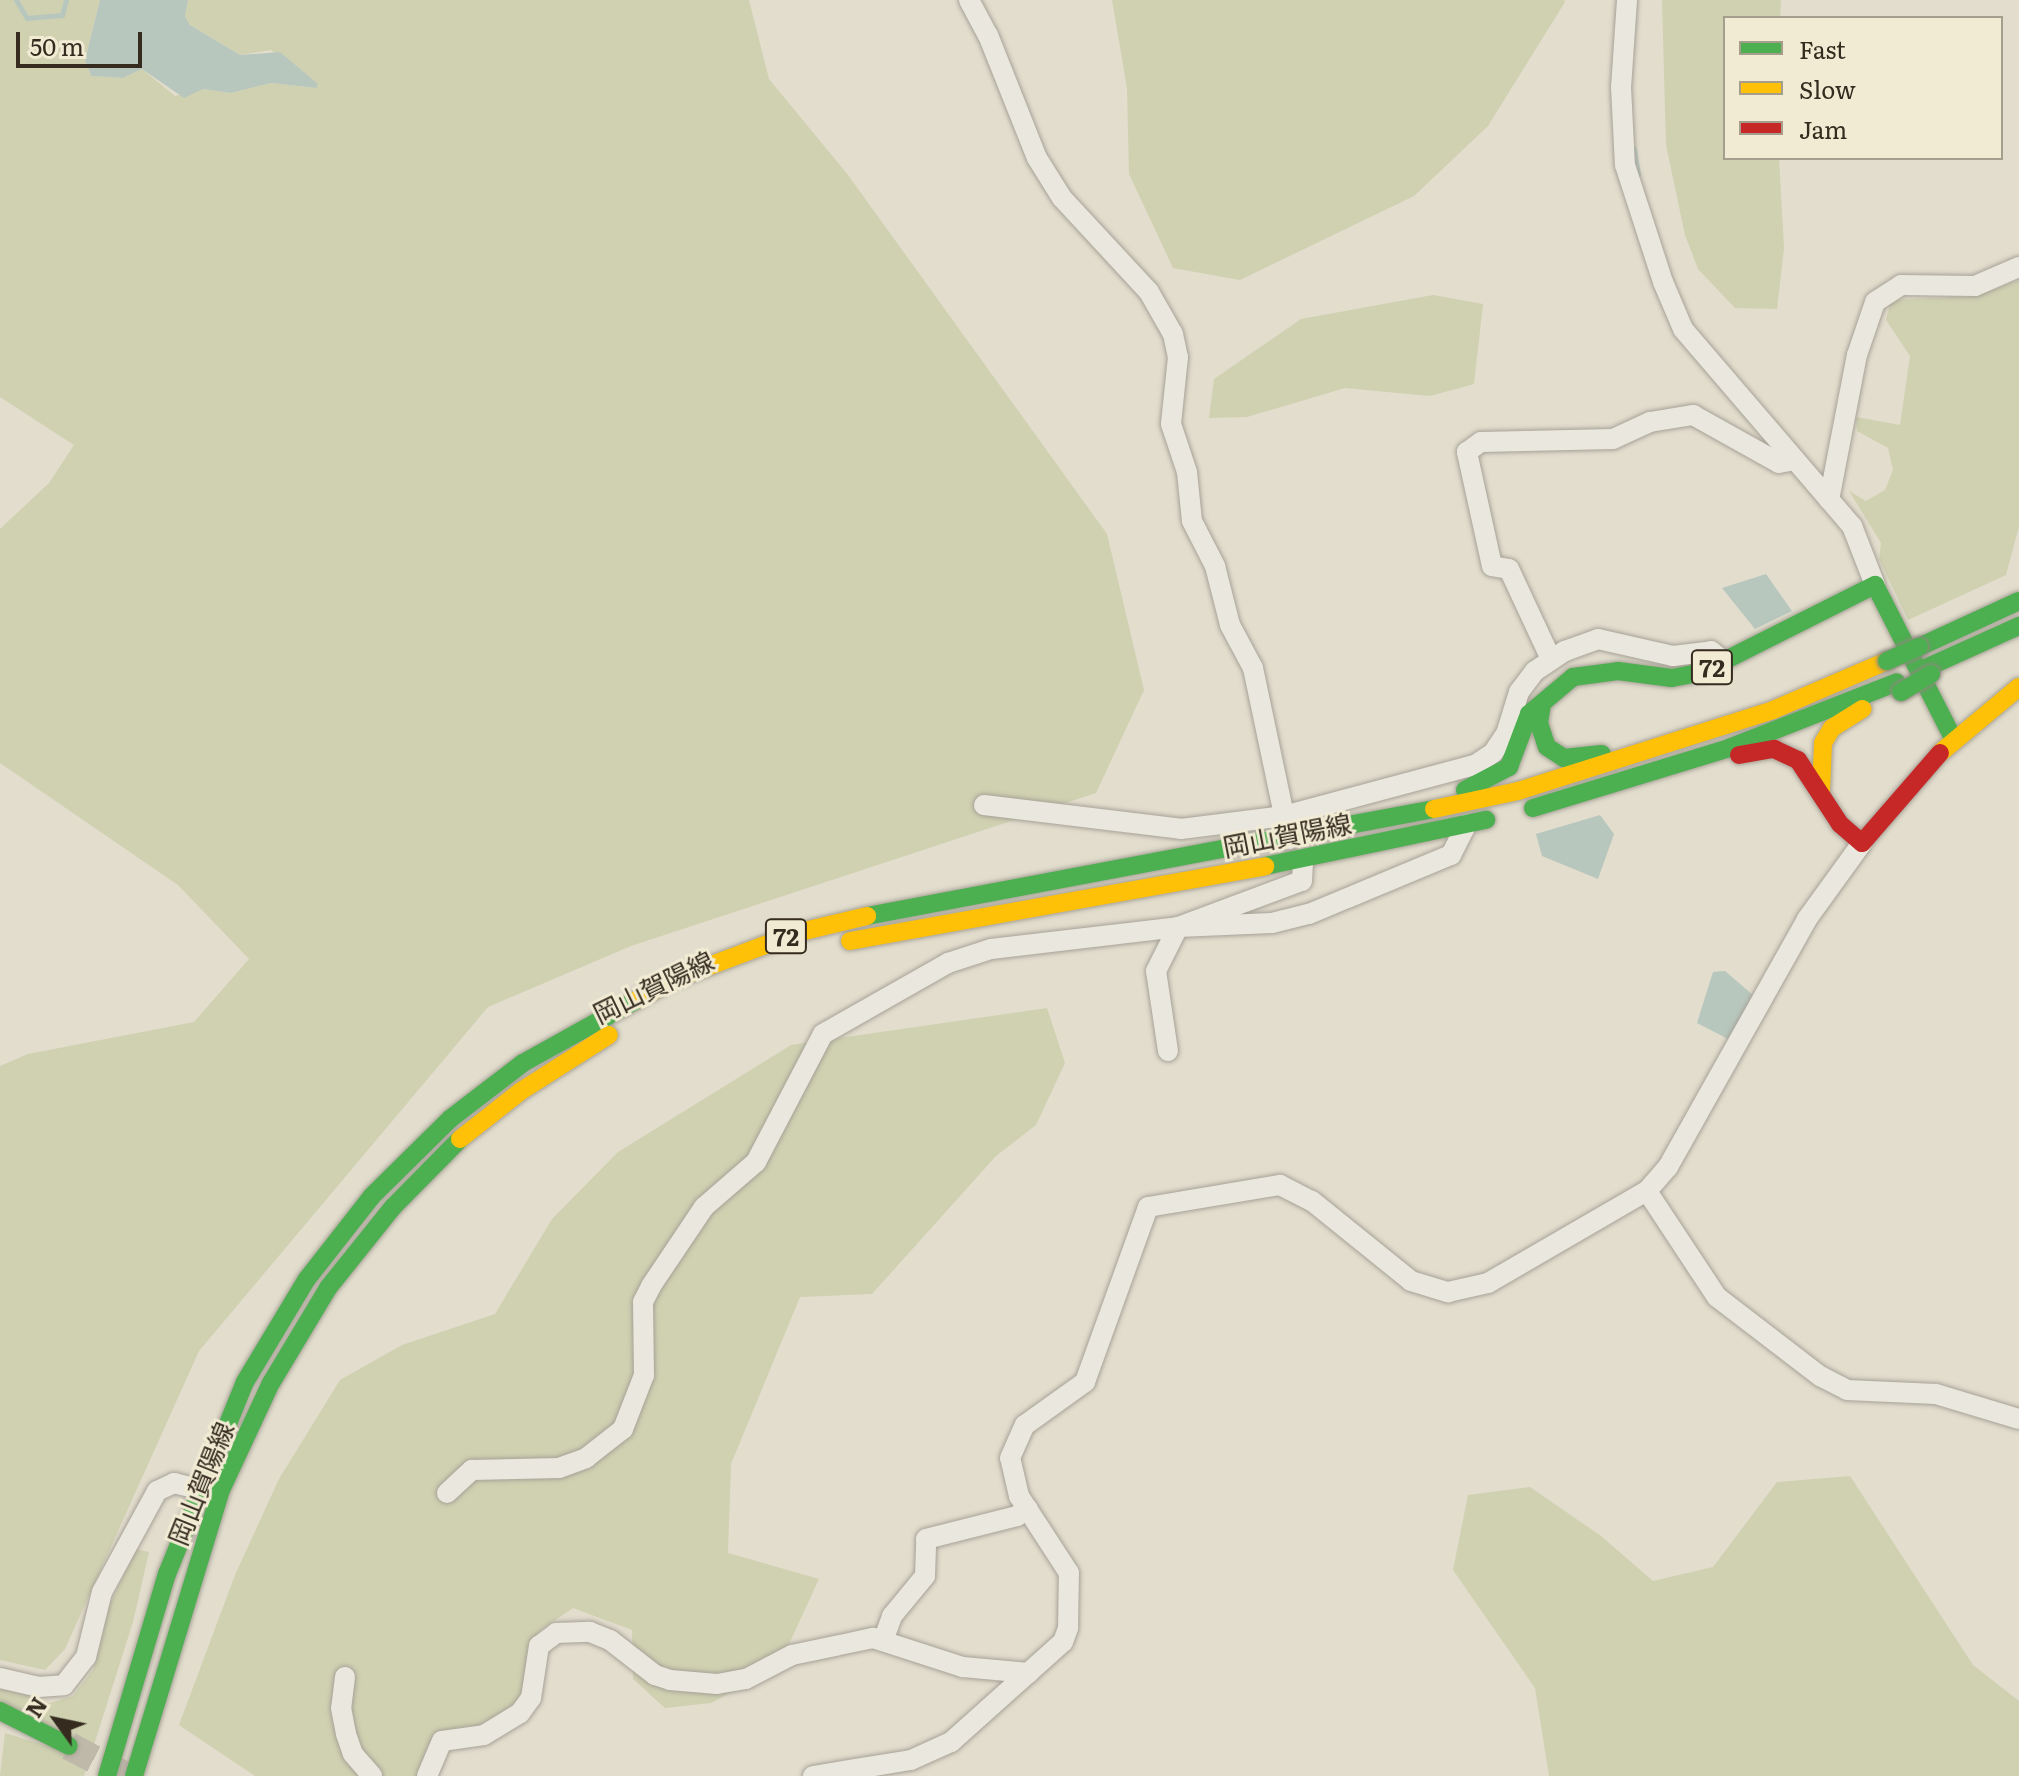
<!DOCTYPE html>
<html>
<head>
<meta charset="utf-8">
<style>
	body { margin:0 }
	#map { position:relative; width:2019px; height:1776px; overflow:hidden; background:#e2ddcd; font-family:Literata,"Noto Sans JP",serif }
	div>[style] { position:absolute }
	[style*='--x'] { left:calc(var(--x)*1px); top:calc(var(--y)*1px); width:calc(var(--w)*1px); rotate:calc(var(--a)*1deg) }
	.green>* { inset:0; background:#cfd1b1 }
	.water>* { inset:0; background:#b8c7be }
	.stream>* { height:5px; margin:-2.5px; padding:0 2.5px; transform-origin:2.5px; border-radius:2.5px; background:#b8c7be }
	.secondary-tunnel>* { height:28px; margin-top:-14px; transform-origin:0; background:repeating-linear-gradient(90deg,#bfb9aa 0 28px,transparent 0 42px) }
	.roads { filter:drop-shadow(0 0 2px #a7a297) drop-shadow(0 0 2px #a7a297) }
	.street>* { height:20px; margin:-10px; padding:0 10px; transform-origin:10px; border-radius:10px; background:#eae7df }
	.fast>* { height:18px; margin:-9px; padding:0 9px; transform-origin:9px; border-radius:9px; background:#4caf50 }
	.slow>* { height:18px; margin:-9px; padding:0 9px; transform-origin:9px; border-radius:9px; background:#ffc107 }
	.jam>* { height:18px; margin:-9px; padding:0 9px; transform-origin:9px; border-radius:9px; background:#c62828 }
	.bridges { filter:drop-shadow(0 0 2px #8d887d) drop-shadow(0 0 2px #8d887d) }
	.fast-bridge>* { height:18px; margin:-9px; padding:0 9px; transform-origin:9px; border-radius:9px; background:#4caf50 }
	span { translate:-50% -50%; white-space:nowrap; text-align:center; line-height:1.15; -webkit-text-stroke:6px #f2ebd4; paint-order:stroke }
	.shield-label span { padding:2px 6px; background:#f2ebd4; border:2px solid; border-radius:6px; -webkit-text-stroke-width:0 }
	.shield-label { font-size:24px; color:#352b1f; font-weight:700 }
	.street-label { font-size:26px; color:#352b1f }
	.legend { position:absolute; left:1723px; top:16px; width:280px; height:144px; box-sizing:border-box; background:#f2ebd4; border:2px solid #a69e8c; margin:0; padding:10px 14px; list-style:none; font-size:24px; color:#352b1f }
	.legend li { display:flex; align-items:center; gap:16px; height:40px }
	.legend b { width:40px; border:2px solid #a69e8c }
	.north { position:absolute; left:16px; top:1680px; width:80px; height:80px; -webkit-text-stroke:6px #f2ebd4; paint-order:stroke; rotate:303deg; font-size:22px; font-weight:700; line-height:32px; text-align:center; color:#352b1f }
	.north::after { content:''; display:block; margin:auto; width:28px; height:36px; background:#352b1f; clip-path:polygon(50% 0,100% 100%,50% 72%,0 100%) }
	.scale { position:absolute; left:16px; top:32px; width:126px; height:36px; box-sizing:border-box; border:4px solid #352b1f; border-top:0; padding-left:10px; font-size:24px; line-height:28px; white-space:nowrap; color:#352b1f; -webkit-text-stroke:6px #f2ebd4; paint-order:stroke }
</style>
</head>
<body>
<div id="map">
	<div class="green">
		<i style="clip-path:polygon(0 0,100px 0,85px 60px,91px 76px,123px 78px,142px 69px,175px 96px,203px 89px,231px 93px,271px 83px,315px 88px,271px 50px,240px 55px,190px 25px,185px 15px,188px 0,749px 0,769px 79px,848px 175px,1107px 534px,1144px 690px,1096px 793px,631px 946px,488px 1007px,199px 1351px,65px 1649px,45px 1670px,0 1660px,0 1066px,28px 1054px,194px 1022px,249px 959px,178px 885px,0 763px,0 529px,49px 483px,74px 445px,0 397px)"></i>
		<i style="clip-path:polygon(1112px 0,1564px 0,1565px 2px,1488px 126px,1414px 196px,1240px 280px,1173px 268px,1129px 174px,1127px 88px)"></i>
		<i style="clip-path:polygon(1662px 0,1781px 0,1780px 18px,1725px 18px,1725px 158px,1779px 158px,1784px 248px,1777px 309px,1735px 308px,1698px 269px,1685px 235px,1666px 145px)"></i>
		<i style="clip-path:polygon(2019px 280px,2019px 526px,2006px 575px,1908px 620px,1879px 559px,1881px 543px,1849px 491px,1866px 501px,1885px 490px,1893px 470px,1888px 448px,1857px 431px,1856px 417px,1900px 425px,1910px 356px,1886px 320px,1891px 300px,1976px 296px)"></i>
		<i style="clip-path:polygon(1433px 295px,1483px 304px,1474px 384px,1430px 396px,1345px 388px,1247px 417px,1209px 418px,1214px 379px,1301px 319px)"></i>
		<i style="clip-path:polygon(1047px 1008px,1065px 1063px,1036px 1125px,996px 1156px,872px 1294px,800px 1297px,731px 1464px,728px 1553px,819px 1579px,778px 1668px,711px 1703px,665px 1708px,633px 1679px,632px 1630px,573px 1608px,539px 1631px,534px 1684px,509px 1718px,479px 1726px,446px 1743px,436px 1776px,255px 1776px,179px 1725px,235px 1575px,279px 1479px,340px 1380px,402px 1345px,495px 1314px,552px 1219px,618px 1152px,791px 1045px)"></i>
		<i style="clip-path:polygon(1850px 1476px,1973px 1665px,2019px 1701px,2019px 1776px,1549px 1776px,1535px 1688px,1453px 1570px,1468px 1495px,1530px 1487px,1601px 1536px,1653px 1581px,1713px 1567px,1777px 1482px)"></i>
		<i style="clip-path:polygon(136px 1549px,149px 1552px,133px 1622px,84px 1776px,0 1776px,5px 1733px,70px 1753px,0 1705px,0 1685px,50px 1703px,73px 1696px,93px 1670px,107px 1610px)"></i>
	</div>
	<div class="water">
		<i style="clip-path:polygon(100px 0,188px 0,185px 16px,190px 25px,240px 55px,280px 52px,318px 84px,316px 88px,271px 83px,231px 93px,203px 89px,184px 98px,142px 69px,123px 78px,91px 76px,85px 60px)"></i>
		<i style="clip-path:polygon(1766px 574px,1792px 611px,1755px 629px,1722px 588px)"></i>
		<i style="clip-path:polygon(1600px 815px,1614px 834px,1598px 879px,1542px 856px,1536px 834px)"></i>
		<i style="clip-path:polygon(1725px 971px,1754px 996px,1728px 1039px,1697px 1023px,1713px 972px)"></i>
	</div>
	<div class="stream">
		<i style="--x:16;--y:0;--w:21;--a:59"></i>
		<i style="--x:27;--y:18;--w:35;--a:-5"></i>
		<i style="--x:62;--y:15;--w:16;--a:-75"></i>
		<i style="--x:1634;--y:149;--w:26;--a:81"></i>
	</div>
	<div class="secondary-tunnel">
		<i style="--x:69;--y:1746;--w:64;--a:27.8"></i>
	</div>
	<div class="roads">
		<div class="street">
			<i style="--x:969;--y:0;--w:40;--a:62"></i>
			<i style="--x:988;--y:35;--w:132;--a:68.3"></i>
			<i style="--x:1037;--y:158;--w:47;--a:58"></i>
			<i style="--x:1062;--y:198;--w:128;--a:47.2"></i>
			<i style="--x:1149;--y:292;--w:48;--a:60.3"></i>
			<i style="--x:1173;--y:334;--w:24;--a:78"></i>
			<i style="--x:1178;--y:357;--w:67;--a:96"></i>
			<i style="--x:1171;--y:424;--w:51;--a:71.6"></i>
			<i style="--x:1187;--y:472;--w:49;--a:84.2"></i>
			<i style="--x:1192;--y:521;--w:51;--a:62.9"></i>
			<i style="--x:1215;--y:566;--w:61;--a:75.7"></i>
			<i style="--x:1230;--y:625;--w:49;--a:61.9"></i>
			<i style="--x:1253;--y:668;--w:175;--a:78.1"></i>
			<i style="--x:1627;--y:0;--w:87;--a:93.9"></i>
			<i style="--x:1621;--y:87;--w:78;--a:87.1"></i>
			<i style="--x:1625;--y:165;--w:123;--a:72"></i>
			<i style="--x:1663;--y:282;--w:51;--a:66.9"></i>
			<i style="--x:1683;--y:329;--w:260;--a:49.4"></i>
			<i style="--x:1852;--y:526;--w:63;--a:68.7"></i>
			<i style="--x:1829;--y:500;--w:148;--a:-79.1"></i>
			<i style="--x:1857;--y:355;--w:56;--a:-71.2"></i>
			<i style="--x:1875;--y:302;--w:31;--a:-33"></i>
			<i style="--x:1901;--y:285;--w:74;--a:0.8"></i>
			<i style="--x:1975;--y:286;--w:48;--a:-23.4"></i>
			<i style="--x:1550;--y:657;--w:97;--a:-115"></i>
			<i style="--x:1509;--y:569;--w:17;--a:-170"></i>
			<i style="--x:1492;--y:566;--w:117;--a:-102.4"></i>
			<i style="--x:1467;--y:452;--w:17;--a:-36"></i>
			<i style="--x:1481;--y:442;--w:132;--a:-1.3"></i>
			<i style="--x:1613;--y:439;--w:41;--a:-24.7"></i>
			<i style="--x:1650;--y:422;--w:44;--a:-9.2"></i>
			<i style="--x:1693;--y:415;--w:98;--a:29.2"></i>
			<i style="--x:1779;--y:463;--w:15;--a:-11"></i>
			<i style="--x:984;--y:805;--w:198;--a:6.9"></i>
			<i style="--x:1181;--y:829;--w:104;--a:-7.2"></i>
			<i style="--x:1284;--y:816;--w:198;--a:-15"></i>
			<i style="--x:1475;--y:765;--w:22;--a:-34"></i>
			<i style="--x:1493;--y:753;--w:23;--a:-56"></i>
			<i style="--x:1506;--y:734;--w:44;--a:-72.8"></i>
			<i style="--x:1519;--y:692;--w:26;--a:-53"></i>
			<i style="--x:1535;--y:671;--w:36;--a:-34"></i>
			<i style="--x:1565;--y:651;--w:35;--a:-20"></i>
			<i style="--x:1598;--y:639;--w:77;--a:12.8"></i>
			<i style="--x:1673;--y:656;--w:38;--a:-7"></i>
			<i style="--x:1711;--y:651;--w:16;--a:40"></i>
			<i style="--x:1168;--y:1051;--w:81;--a:-98.5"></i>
			<i style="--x:1156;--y:971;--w:49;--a:-63.4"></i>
			<i style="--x:1178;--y:927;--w:132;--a:-20.4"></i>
			<i style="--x:1302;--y:881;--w:22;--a:-87"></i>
			<i style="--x:1647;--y:1191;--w:127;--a:56.6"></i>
			<i style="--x:1717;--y:1297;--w:130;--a:37.5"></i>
			<i style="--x:1820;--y:1376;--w:30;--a:27"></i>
			<i style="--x:1847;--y:1390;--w:89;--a:2.6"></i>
			<i style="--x:1936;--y:1394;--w:87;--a:16.8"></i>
			<i style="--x:447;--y:1493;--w:34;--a:-43"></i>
			<i style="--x:472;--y:1470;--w:87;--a:-1.3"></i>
			<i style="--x:559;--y:1468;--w:29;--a:-20"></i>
			<i style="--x:586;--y:1458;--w:47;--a:-38.1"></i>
			<i style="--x:623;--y:1429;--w:58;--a:-68.7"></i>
			<i style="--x:644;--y:1375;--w:73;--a:-90.8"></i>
			<i style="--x:643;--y:1302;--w:18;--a:-63"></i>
			<i style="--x:651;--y:1286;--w:95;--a:-56.1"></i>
			<i style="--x:704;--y:1207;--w:69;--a:-40.9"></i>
			<i style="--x:756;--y:1162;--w:144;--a:-62.4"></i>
			<i style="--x:823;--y:1034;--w:144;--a:-29.6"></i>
			<i style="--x:948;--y:963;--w:45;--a:-18"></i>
			<i style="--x:991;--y:949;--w:188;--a:-6.7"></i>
			<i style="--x:1178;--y:927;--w:94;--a:-2.4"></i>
			<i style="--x:1272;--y:923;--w:38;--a:-14"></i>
			<i style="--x:1309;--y:914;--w:154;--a:-22.6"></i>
			<i style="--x:1451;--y:855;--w:34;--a:-63"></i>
			<i style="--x:883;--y:1641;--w:27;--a:-70"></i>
			<i style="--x:892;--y:1616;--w:52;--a:-50.5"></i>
			<i style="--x:925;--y:1576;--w:37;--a:-88"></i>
			<i style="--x:926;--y:1539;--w:94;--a:-14.2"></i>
			<i style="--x:1017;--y:1516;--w:13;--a:-32"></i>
			<i style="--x:345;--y:1677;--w:31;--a:97"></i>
			<i style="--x:341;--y:1708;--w:26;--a:79"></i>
			<i style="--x:346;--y:1734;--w:21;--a:71"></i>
			<i style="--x:353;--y:1754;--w:29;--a:49"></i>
			<i style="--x:0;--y:1678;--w:39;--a:13"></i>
			<i style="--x:38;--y:1687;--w:26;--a:-4"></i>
			<i style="--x:64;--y:1685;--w:36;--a:-52"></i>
			<i style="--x:86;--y:1657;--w:67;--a:-76.2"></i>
			<i style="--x:102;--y:1592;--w:115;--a:-61.4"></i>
			<i style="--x:157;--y:1491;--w:19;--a:-25"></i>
			<i style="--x:174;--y:1483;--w:25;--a:14"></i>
			<i style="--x:427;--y:1776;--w:38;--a:-67"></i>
			<i style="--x:442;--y:1741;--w:42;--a:-8.1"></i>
			<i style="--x:484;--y:1735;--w:42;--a:-31.4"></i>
			<i style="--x:520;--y:1713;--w:19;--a:-54"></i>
			<i style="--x:531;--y:1698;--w:53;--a:-81.3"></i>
			<i style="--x:539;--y:1646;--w:21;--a:-37"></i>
			<i style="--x:556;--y:1633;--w:34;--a:-2"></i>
			<i style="--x:590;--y:1632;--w:22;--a:22"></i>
			<i style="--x:610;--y:1640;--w:57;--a:37.9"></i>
			<i style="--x:655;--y:1675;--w:16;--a:18"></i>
			<i style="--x:670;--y:1680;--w:47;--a:4.9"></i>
			<i style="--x:717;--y:1684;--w:29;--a:-10"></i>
			<i style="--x:746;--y:1679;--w:52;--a:-27.6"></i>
			<i style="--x:792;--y:1655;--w:83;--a:-11.9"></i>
			<i style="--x:873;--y:1638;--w:95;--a:17.9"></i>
			<i style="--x:963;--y:1667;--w:66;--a:5.2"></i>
			<i style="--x:813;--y:1776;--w:99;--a:-9.3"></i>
			<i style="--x:911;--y:1760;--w:44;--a:-24.2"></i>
			<i style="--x:951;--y:1742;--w:150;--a:-41.8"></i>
			<i style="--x:1063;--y:1642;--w:15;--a:-70"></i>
			<i style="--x:1068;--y:1628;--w:55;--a:-89"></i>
			<i style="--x:1069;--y:1573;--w:92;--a:-123"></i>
			<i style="--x:1019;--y:1496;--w:39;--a:-103"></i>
			<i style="--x:1010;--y:1458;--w:36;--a:-66"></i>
			<i style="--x:1025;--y:1425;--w:74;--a:-35.6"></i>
			<i style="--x:1085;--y:1382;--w:186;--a:-70.2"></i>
			<i style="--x:1148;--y:1207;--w:134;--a:-9.5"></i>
			<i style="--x:1280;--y:1185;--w:36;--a:27"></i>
			<i style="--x:1312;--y:1201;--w:127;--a:38.9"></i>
			<i style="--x:1411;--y:1281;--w:39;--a:17"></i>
			<i style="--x:1448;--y:1292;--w:41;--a:-12.7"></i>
			<i style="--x:1488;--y:1283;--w:184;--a:-30.1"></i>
			<i style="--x:1647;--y:1191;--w:32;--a:-49"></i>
			<i style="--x:1668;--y:1167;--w:284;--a:-60.7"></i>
			<i style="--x:1807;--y:919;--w:94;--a:-54.1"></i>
		</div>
		<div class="fast">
			<i style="--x:1919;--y:647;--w:110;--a:-24.7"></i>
			<i style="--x:1928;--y:667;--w:100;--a:-24.3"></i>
			<i style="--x:1542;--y:704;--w:19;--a:99"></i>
			<i style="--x:1539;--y:723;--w:25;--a:72"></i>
			<i style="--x:1547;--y:747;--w:20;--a:33"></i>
			<i style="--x:1564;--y:758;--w:38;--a:-6"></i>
			<i style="--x:1465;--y:790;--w:50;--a:-27.6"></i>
			<i style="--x:1509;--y:767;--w:57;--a:-69.3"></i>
			<i style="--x:1529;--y:714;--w:57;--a:-40.1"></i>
			<i style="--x:1573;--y:677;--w:45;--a:-7.6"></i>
			<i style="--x:1618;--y:671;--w:54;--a:7.4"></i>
			<i style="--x:1672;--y:678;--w:31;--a:-11"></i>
			<i style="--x:1702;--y:672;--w:194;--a:-26.7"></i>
			<i style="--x:1875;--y:585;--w:172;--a:63"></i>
			<i style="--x:1533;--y:808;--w:205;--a:-17"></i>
			<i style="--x:1729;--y:748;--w:180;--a:-21.4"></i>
			<i style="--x:1265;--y:866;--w:226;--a:-11.8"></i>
			<i style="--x:867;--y:916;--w:577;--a:-10.69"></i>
			<i style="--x:0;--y:1711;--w:77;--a:26.9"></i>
			<i style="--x:107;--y:1776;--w:211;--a:-73.5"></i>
			<i style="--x:167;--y:1574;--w:207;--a:-67.9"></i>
			<i style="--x:245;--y:1382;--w:120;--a:-59"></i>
			<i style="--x:307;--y:1279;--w:105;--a:-51.9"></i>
			<i style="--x:372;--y:1196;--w:110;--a:-44.6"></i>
			<i style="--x:450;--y:1119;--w:92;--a:-37.5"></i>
			<i style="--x:523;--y:1063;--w:132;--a:-29.1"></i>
			<i style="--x:134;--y:1776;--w:299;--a:-73.1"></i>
			<i style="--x:221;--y:1490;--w:118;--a:-65"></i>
			<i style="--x:271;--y:1383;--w:111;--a:-59"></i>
			<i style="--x:328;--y:1288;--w:104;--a:-51.3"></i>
			<i style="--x:393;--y:1207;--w:95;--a:-45.4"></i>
		</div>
		<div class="slow">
			<i style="--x:1940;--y:753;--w:103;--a:-39.9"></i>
			<i style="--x:1821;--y:791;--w:48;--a:-87.6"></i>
			<i style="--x:1823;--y:743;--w:17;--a:-59"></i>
			<i style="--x:1832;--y:728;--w:36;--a:-32"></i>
			<i style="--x:1434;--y:809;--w:86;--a:-12.1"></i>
			<i style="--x:1518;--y:791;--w:268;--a:-17.6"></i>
			<i style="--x:1773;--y:710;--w:124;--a:-23.3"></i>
			<i style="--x:850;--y:941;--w:422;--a:-10.2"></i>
			<i style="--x:638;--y:999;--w:39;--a:-29"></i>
			<i style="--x:672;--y:980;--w:137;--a:-20.6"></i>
			<i style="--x:800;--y:932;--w:69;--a:-13.4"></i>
			<i style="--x:460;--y:1139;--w:78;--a:-38.2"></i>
			<i style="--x:521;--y:1091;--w:104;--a:-32.5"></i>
		</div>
		<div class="jam">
			<i style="--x:1739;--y:755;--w:36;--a:-10"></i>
			<i style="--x:1774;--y:749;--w:26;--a:25"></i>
			<i style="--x:1798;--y:760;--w:77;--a:56.7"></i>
			<i style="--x:1840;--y:824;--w:29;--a:41"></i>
			<i style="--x:1862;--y:843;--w:119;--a:-49.1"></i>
		</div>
	</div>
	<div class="bridges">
		<div class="fast-bridge">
			<i style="--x:1887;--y:661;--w:35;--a:-24"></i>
			<i style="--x:1901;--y:692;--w:35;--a:-31"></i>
		</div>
	</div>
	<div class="shield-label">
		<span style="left:1712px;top:667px">72</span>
		<span style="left:786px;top:936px">72</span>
	</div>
	<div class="street-label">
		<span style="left:1287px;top:834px;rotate:-11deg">岡山賀陽線</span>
		<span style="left:653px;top:986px;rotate:-26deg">岡山賀陽線</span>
		<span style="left:200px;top:1483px;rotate:-68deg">岡山賀陽線</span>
	</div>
	<ul class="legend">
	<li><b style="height:10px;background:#4caf50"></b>Fast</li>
	<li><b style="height:10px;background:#ffc107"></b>Slow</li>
	<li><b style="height:10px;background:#c62828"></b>Jam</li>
	</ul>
	<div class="north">N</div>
	<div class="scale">50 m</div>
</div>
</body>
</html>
